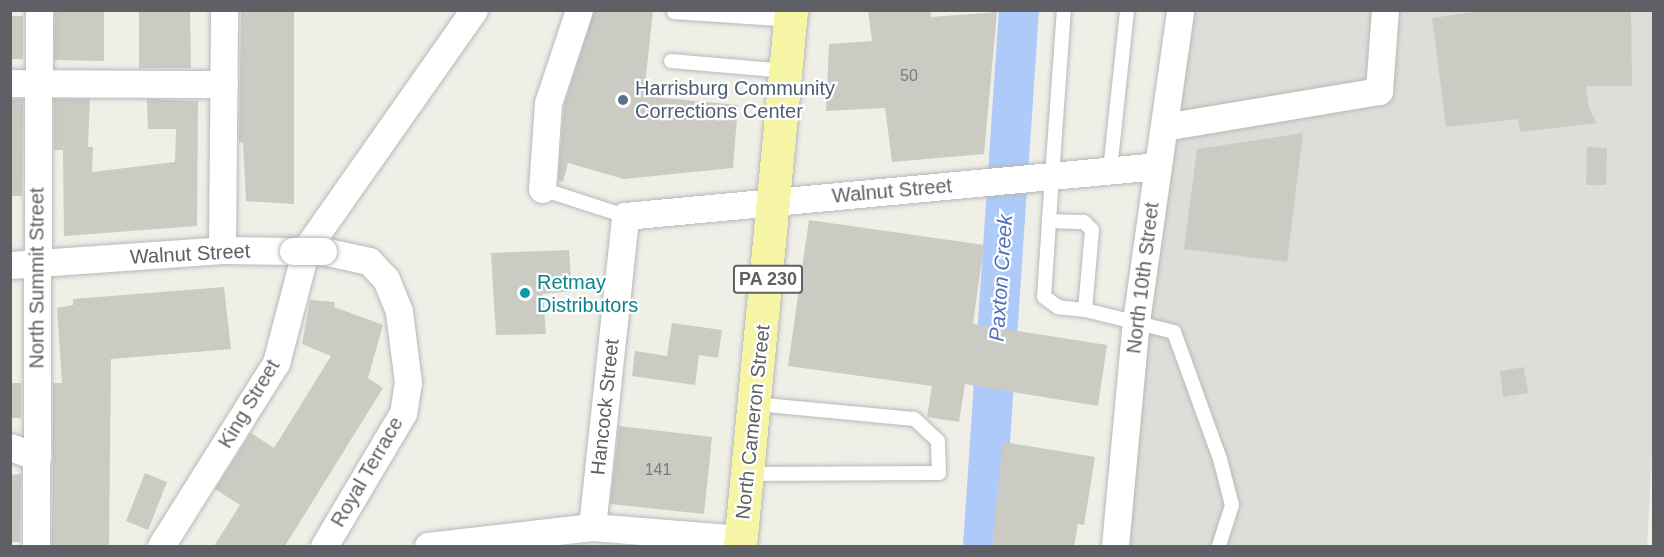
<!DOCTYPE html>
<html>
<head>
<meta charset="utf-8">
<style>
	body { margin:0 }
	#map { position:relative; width:1664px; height:557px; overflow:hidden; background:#efefe7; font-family:Arial,sans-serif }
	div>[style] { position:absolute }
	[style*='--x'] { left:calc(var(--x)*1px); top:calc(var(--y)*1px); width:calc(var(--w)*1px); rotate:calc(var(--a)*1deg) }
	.industrial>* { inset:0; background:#deded9 }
	.river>* { height:40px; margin:-20px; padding:0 20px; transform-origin:20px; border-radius:20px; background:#adcaf9 }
	.building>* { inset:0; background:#cbcac3 }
	.roads { filter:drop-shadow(0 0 2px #b7b8bc) drop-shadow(0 0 2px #b7b8bc) }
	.service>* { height:14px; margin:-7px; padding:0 7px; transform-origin:7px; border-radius:7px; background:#fff }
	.minor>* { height:27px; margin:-13.5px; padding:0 13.5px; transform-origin:13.5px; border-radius:13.5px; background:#fff }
	.trunk>* { height:33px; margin:-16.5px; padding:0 16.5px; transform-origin:16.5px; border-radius:16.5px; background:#f6f4a5 }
	.bridges { filter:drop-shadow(0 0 2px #b7b8bc) drop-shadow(0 0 2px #b7b8bc) }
	.minor-bridge>* { height:27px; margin:-13.5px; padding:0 13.5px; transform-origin:13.5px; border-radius:13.5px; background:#fff }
	.dots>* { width:16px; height:16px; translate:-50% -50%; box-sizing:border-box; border:3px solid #fff; border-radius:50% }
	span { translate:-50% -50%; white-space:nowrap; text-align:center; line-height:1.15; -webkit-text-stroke:4.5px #fff; paint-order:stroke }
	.number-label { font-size:16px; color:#797a7d }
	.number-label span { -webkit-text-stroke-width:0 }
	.shield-label span { padding:2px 4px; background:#fff; border:2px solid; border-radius:4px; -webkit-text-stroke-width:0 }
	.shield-label { font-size:18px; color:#5e6066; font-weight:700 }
	.service-label { font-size:20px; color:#4e5e75 }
	.left { translate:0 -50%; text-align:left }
	.street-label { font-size:20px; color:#5e6066 }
	.culture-label { font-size:20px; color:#0d838f }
	.water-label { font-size:21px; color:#5170bc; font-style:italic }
	.frame { position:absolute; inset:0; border:12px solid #5e6066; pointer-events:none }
</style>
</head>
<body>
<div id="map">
	<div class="industrial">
		<i style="clip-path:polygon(1180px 11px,1653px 11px,1654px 416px,1647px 546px,1106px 546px)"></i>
	</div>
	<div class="river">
		<i style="--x:983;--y:546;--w:537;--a:-86.16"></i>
	</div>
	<div class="building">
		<i style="clip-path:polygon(55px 10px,104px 10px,104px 61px,54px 60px)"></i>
		<i style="clip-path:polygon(139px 10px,190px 10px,191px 68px,139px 68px)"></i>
		<i style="clip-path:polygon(241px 10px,294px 10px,294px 204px,246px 201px,243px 143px,239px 142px)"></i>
		<i style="clip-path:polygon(594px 10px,653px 10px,644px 96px,738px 105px,733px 168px,624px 179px,568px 163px,563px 182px,558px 180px,564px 106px)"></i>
		<i style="clip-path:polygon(868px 10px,930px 10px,931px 17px,997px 12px,984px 154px,892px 162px,885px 108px,826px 111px,829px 44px,872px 41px)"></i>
		<i style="clip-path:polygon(1489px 10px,1631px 10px,1632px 86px,1586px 86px,1589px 109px,1597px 123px,1520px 132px,1518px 119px,1446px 127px,1432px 18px)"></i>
		<i style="clip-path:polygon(10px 16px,23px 16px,23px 59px,10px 59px)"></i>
		<i style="clip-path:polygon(10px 99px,23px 99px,22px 196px,10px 196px)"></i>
		<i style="clip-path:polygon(54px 99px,90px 99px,88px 147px,93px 147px,92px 172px,175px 162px,176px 129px,148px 129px,147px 99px,198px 101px,197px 226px,64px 236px,63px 150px,54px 150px)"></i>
		<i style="clip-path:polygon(1303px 133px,1287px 262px,1184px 249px,1197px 149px)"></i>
		<i style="clip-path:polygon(1587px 147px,1607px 148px,1606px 185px,1586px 185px)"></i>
		<i style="clip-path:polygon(809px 220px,984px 245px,973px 324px,1107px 345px,1098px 406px,965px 384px,959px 422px,927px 417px,932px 386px,788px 366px)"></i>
		<i style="clip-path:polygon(569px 250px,572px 291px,543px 294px,546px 334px,496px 335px,491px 253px)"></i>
		<i style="clip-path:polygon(224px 287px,231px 349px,111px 359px,109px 546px,52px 546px,53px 383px,62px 383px,57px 308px,73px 305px,73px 299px)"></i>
		<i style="clip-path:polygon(310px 300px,335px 302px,334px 307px,383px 325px,368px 378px,383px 388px,285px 546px,214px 546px,240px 505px,215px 489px,251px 433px,274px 448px,331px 356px,302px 344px)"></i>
		<i style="clip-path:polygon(672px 323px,722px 330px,718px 358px,699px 355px,695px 385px,632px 376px,635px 351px,667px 356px)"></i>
		<i style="clip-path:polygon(1524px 367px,1528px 393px,1503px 397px,1500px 371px)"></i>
		<i style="clip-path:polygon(10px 383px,21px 383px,21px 418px,10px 418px)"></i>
		<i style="clip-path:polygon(619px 426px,712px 437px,704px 514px,610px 504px)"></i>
		<i style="clip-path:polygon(1003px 442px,1095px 457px,1084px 525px,1078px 524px,1074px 546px,992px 546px)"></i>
		<i style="clip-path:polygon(145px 473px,167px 482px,148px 530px,126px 521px)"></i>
		<i style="clip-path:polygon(21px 474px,20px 542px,10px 542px,10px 475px)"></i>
	</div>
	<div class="roads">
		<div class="service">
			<i style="--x:674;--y:12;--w:116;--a:3.9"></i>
			<i style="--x:671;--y:61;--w:115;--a:5"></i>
			<i style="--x:1110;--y:170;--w:161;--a:-83.9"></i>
			<i style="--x:542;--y:189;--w:87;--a:18"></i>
			<i style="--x:1049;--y:221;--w:35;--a:2"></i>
			<i style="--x:1084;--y:222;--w:11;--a:45"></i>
			<i style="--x:1092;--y:230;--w:80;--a:95"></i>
			<i style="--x:1085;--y:310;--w:27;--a:-174"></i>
			<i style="--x:1058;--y:307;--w:17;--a:-144"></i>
			<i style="--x:1044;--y:297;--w:76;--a:-86.2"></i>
			<i style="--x:1049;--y:221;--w:45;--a:-86.2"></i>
			<i style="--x:1052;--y:176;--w:166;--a:-85.9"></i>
			<i style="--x:1085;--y:310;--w:92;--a:13.9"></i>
			<i style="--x:1174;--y:332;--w:135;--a:70.1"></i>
			<i style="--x:1220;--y:459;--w:48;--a:75.4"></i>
			<i style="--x:1232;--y:505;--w:43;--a:107.6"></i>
			<i style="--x:747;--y:474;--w:192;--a:-0.3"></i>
			<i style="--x:939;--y:473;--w:32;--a:-92"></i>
			<i style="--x:938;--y:441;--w:33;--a:-137"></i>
			<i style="--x:914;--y:419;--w:161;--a:-174.6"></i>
		</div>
		<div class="minor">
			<i style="--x:10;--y:83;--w:214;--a:0.3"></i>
			<i style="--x:1164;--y:127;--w:218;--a:-9.5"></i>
			<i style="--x:1379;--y:91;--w:81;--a:-85.8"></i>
			<i style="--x:542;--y:189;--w:86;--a:-86"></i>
			<i style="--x:548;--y:103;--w:98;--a:-71.6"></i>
			<i style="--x:222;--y:250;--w:240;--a:-89.5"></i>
			<i style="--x:323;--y:251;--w:47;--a:12.3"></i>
			<i style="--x:369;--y:261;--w:25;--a:47"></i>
			<i style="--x:386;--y:279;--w:35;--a:68"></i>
			<i style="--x:399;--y:312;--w:71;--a:82.7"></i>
			<i style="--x:408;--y:382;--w:31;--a:99"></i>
			<i style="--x:403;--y:413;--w:155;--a:120.7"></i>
			<i style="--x:10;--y:265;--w:213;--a:-4"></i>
			<i style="--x:222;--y:250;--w:71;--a:0.8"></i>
			<i style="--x:10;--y:447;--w:29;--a:20"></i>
			<i style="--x:592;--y:527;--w:313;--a:-83.9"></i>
			<i style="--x:625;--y:216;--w:535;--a:-5.36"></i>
			<i style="--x:36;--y:546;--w:536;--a:-89.68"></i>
			<i style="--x:161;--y:546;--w:216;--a:-57.9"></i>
			<i style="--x:276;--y:363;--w:118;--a:-75.3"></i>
			<i style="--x:306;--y:249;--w:292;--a:-54.9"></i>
			<i style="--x:428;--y:546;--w:165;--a:-6.6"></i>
			<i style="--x:592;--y:527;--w:149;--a:4.6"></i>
			<i style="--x:1115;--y:546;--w:226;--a:-84.7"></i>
			<i style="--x:1136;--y:321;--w:314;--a:-81.9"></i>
		</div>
		<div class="trunk">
			<i style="--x:740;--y:546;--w:538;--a:-84.56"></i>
		</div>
	</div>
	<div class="bridges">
		<div class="minor-bridge">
			<i style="--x:293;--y:251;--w:30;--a:0"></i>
		</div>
	</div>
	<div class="dots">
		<i style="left:623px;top:100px;background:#5c6f8a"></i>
		<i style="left:525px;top:293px;background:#0f9aa8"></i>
	</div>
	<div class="number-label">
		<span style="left:909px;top:76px">50</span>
		<span style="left:658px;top:470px">141</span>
	</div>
	<div class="shield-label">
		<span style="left:768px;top:279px">PA 230</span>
	</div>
	<div class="service-label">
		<span class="left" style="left:635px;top:100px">Harrisburg Community<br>Corrections Center</span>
	</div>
	<div class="street-label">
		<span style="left:892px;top:191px;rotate:-5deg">Walnut Street</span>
		<span style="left:190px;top:254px;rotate:-3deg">Walnut Street</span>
		<span style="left:37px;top:278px;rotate:-90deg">North Summit Street</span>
		<span style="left:1143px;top:278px;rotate:-83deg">North 10th Street</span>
		<span style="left:249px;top:404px;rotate:-59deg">King Street</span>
		<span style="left:605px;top:407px;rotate:-84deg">Hancock Street</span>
		<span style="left:753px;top:422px;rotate:-84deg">North Cameron Street</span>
		<span style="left:367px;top:472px;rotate:-60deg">Royal Terrace</span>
	</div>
	<div class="culture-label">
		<span class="left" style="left:537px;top:294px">Retmay<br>Distributors</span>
	</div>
	<div class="water-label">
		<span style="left:1001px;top:278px;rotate:-86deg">Paxton Creek</span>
	</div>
	<div class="frame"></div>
</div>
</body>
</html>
